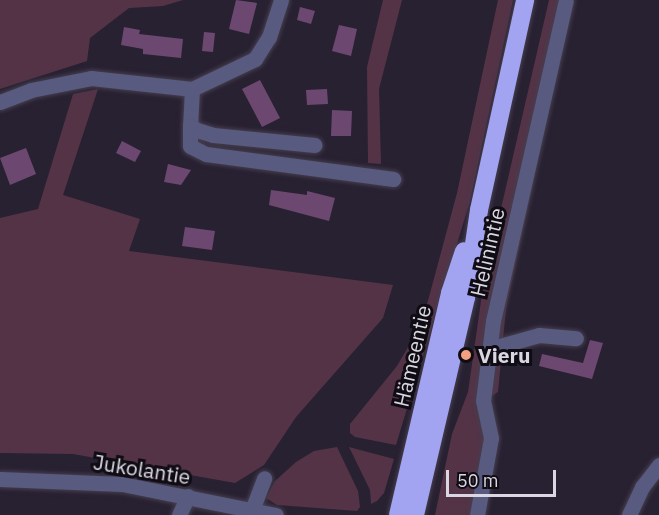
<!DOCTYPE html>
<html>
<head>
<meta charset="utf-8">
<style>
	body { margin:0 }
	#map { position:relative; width:659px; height:515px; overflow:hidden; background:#282132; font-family:"IBM Plex Sans",sans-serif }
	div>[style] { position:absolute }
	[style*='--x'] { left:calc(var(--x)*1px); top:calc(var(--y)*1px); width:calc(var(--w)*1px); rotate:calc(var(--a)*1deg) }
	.green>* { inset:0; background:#543347 }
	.building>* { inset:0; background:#6c4870 }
	.roads { filter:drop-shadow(0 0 2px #453e4e) drop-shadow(0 0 2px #453e4e) }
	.minor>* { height:15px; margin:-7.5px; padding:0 7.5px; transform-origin:7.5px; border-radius:7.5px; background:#585a80 }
	.highway>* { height:18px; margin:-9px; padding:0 9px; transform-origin:9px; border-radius:9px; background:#a3a4f1 }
	.dots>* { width:16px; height:16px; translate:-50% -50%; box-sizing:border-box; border:3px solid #0f0c14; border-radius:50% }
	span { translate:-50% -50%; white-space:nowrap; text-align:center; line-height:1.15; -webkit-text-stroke:6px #0f0c14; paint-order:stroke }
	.street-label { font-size:21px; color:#dbd7e2 }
	.poi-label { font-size:21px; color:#dbd7e2; font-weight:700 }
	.left { translate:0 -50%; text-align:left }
	.scale { position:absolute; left:446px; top:470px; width:110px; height:27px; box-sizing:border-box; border:3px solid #dbd7e2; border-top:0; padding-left:8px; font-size:18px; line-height:21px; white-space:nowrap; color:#dbd7e2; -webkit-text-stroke:4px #0f0c14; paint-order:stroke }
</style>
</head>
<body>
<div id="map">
	<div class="green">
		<i style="clip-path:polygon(0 0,183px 0,163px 6px,129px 8px,90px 38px,87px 61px,0 89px)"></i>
		<i style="clip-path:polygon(383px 0,402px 0,379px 89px,381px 164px,368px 163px,367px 67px)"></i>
		<i style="clip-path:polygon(498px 0,513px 0,470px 201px,396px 445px,355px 437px,350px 433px,350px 424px,397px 366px,422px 323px,457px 193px)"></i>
		<i style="clip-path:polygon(549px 0,573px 0,506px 308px,498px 392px,483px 401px,488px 472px,477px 515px,435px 515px,452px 434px,468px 392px,483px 287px)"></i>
		<i style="clip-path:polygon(98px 89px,63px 195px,140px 219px,129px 251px,393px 285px,383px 318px,296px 417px,264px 465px,235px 483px,73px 454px,0 453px,0 218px,38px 209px,73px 94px)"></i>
		<i style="clip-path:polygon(337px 447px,358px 491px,360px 507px,357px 511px,277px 505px,266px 498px,275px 481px,296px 462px,314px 451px)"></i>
		<i style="clip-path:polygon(349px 447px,394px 459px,384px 493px,377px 501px,371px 504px,370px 490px)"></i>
	</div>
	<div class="building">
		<i style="clip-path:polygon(236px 0,257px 3px,249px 34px,229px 29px)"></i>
		<i style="clip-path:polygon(300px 7px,315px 11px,311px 24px,297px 20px)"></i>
		<i style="clip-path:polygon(339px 25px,357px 29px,351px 56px,332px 51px)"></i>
		<i style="clip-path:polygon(124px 27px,140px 30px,139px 34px,183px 39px,181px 58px,143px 54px,143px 49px,121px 45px)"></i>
		<i style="clip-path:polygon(204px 32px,215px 33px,213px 52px,202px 51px)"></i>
		<i style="clip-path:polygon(260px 80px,280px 118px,262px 127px,242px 89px)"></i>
		<i style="clip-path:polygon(327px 89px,328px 104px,307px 105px,306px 90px)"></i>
		<i style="clip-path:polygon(332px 110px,352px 111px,351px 136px,331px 136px)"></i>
		<i style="clip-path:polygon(122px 141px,141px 151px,135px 162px,116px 153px)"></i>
		<i style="clip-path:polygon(26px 148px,36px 174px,10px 185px,0 158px)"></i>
		<i style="clip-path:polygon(168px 164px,191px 170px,181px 185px,164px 182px)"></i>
		<i style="clip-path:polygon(271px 190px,307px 195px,307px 191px,335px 198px,329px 221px,269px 205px)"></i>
		<i style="clip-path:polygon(185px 227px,215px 231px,212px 250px,182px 246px)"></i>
		<i style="clip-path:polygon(590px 340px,603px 343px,592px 379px,539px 366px,542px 354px,583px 363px)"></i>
	</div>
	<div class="roads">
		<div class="minor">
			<i style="--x:192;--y:89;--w:36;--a:93"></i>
			<i style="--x:190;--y:125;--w:9;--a:36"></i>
			<i style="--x:197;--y:130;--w:17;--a:17"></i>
			<i style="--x:213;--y:135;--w:102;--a:5.6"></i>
			<i style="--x:0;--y:102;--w:33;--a:-21"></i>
			<i style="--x:31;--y:90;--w:61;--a:-11.3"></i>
			<i style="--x:91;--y:78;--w:102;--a:6.2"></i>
			<i style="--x:192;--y:89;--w:70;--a:-25.5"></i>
			<i style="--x:255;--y:59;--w:26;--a:-58"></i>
			<i style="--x:269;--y:37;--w:39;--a:-72"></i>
			<i style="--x:190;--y:126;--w:20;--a:90"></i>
			<i style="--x:190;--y:146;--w:18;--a:27"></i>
			<i style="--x:206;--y:154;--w:189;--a:7.6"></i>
			<i style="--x:489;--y:349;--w:52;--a:-15.6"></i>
			<i style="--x:539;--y:335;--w:37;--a:5"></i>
			<i style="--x:0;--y:479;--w:122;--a:2.3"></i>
			<i style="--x:122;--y:484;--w:157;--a:11.4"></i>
			<i style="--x:252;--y:510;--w:34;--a:-69"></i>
			<i style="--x:179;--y:515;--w:21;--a:-65"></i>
			<i style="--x:477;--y:515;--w:78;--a:-79.7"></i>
			<i style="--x:491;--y:438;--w:38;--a:-102"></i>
			<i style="--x:483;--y:401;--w:81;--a:-82.9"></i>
			<i style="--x:493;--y:321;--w:329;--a:-77.2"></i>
			<i style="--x:629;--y:515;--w:31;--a:-65"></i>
			<i style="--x:642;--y:487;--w:28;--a:-52"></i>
		</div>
		<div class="highway">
			<i style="--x:398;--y:515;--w:228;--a:-76.8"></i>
			<i style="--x:450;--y:293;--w:44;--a:-71.6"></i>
			<i style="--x:415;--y:515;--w:223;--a:-76.8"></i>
			<i style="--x:466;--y:298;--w:89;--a:-81.6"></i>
			<i style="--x:479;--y:210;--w:215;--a:-77.6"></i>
		</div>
	</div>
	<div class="dots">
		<i style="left:466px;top:355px;background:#f2a07f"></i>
	</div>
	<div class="street-label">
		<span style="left:487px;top:252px;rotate:-77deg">Helinintie</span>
		<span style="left:412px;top:356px;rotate:-77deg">Hämeentie</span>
		<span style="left:142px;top:469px;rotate:9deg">Jukolantie</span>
	</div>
	<div class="poi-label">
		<span class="left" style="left:478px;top:355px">Vieru</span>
	</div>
	<div class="scale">50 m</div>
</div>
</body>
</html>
